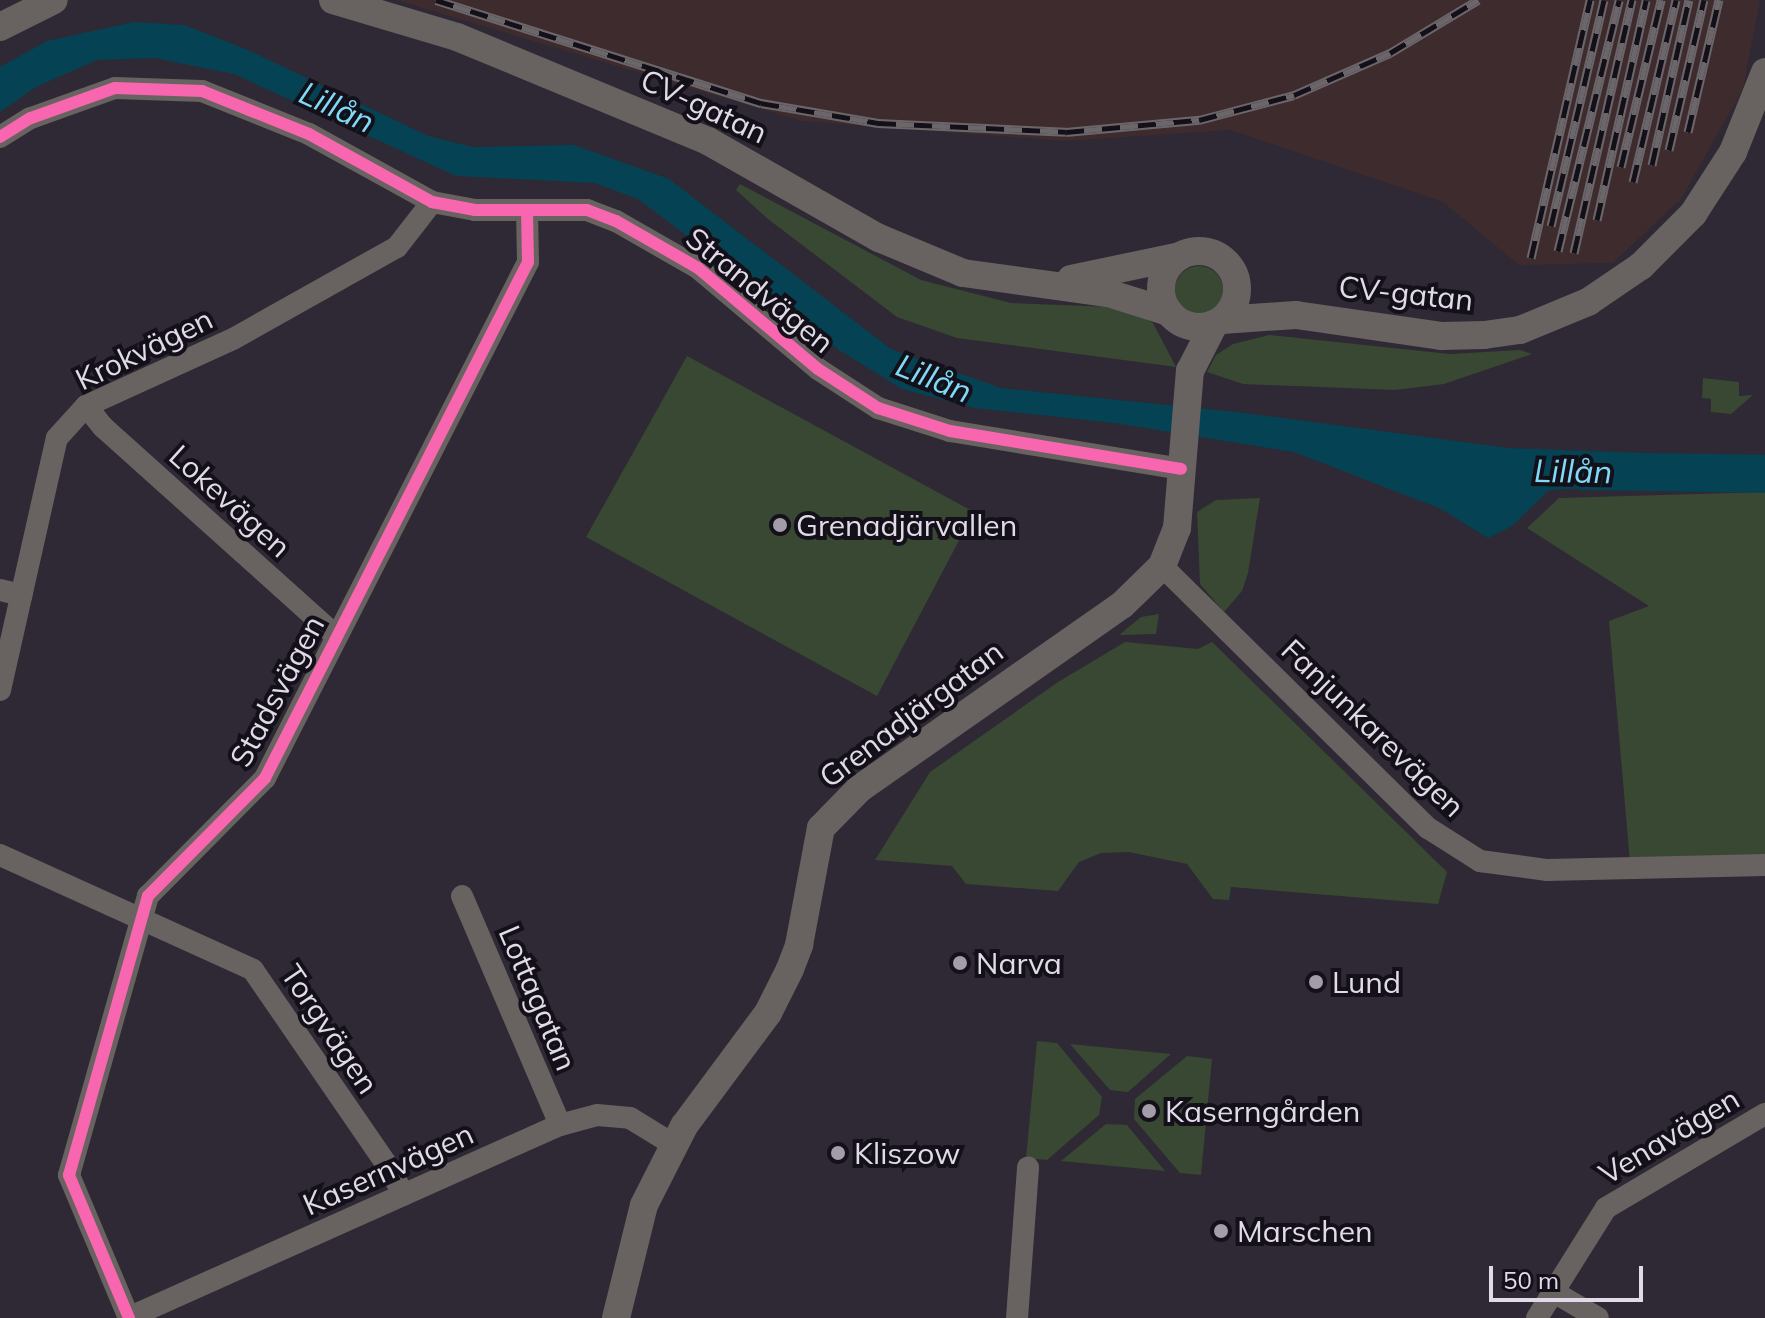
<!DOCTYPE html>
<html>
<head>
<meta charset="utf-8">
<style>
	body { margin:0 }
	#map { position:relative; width:1765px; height:1318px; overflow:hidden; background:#2e2934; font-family:Mulish,sans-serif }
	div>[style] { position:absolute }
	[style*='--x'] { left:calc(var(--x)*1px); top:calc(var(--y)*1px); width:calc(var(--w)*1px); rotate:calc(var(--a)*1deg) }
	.industrial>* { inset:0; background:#3d2b2e }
	.green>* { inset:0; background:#384833 }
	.round { border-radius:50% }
	.water>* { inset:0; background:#054253 }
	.river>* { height:38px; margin:-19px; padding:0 19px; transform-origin:19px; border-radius:19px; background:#054253 }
	.minor>* { height:22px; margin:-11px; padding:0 11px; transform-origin:11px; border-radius:11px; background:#686260 }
	.tertiary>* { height:28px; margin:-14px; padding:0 14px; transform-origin:14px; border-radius:14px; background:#686260 }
	.tertiary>.ring { margin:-14px; padding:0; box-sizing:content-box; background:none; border:28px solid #686260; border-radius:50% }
	.rail>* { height:9px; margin-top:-4.5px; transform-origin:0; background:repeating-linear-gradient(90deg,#141019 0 18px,#6b666a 0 36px); box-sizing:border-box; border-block:2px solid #6b666a }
	.cycleway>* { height:12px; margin:-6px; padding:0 6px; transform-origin:6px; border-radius:6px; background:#f766af }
	.dots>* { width:22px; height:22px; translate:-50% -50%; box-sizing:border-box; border:4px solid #141019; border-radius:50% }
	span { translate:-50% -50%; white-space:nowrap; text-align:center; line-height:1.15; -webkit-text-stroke:8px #141019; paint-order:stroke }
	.street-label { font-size:30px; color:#e1dbe8 }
	.poi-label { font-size:30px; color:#e1dbe8 }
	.left { translate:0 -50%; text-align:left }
	.water-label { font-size:32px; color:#7fdaf7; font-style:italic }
	.scale { position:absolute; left:1489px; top:1266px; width:154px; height:36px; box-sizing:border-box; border:4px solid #e1dbe8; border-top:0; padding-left:10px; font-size:24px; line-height:28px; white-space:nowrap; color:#e1dbe8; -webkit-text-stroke:6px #141019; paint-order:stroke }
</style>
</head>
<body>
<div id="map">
	<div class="industrial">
		<i style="clip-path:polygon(396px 0,1760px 0,1743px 89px,1681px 199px,1613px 263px,1519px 265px,1443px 202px,1231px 130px,1065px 141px,801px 121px)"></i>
	</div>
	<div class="green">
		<i style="clip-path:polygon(740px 184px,921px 280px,1011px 303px,1114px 307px,1138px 314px,1153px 323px,1176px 367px,957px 338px,897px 317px,768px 219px,736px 190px)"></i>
		<i class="round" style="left:1175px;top:266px;width:48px;height:48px"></i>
		<i style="clip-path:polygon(1269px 335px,1450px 354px,1520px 350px,1532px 354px,1444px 384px,1395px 390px,1243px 384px,1207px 372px,1216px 355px,1233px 344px)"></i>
		<i style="clip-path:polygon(687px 356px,974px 512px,877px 696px,586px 537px)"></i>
		<i style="clip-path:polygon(1703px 378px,1739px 382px,1739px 396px,1753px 395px,1731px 414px,1711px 412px,1711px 399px,1702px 398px)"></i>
		<i style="clip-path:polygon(1765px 492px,1765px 866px,1631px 874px,1609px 621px,1649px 606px,1527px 528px,1559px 498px)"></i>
		<i style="clip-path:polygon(1260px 498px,1248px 573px,1242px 591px,1224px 612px,1200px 584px,1197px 512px,1216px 500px)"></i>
		<i style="clip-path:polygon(1159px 614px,1156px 634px,1119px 635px,1141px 617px)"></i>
		<i style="clip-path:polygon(1125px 642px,1198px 649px,1212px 642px,1447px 872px,1438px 904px,1231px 887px,1229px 900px,1213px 899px,1187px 864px,1129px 852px,1101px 853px,1079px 862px,1058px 891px,966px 884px,952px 866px,875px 860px,930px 772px,1058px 682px)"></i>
		<i style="clip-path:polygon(1037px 1041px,1057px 1043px,1102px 1097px,1099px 1115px,1047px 1160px,1026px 1158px)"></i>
		<i style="clip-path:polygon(1070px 1044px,1171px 1054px,1128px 1092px,1110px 1090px)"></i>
		<i style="clip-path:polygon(1187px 1056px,1212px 1059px,1201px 1175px,1180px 1173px,1134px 1119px,1135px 1099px)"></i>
		<i style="clip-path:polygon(1106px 1124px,1127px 1125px,1165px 1171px,1061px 1161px)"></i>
	</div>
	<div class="water">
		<i style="clip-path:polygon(134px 22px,184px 25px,246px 49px,428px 136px,473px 147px,574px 145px,669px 179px,891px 349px,1001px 388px,1237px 412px,1509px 448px,1641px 453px,1634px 473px,1600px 479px,1585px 488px,1549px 490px,1512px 526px,1488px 538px,1441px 509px,1294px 452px,1114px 423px,974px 408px,902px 389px,839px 350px,638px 199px,595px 183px,456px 176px,234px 74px,154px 58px,97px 60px,36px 87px,0 112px,0 67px,47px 41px)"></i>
	</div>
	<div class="river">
		<i style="--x:1584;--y:471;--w:181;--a:0.9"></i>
	</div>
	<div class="minor">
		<i style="--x:0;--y:137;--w:36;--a:-32"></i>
		<i style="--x:31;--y:118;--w:89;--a:-19.7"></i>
		<i style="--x:115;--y:88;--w:87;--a:2"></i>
		<i style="--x:202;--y:91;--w:115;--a:21.9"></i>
		<i style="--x:309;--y:134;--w:141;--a:28.9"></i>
		<i style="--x:432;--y:202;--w:44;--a:10.5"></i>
		<i style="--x:475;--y:210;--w:112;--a:0"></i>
		<i style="--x:587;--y:210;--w:31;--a:21"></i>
		<i style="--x:616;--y:221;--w:95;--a:29.8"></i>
		<i style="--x:698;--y:268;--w:157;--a:40.1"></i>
		<i style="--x:818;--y:369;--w:72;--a:33"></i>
		<i style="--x:878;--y:408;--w:76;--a:17.7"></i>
		<i style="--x:950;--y:431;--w:234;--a:9.3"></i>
		<i style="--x:86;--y:406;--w:27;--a:51"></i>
		<i style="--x:103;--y:427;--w:314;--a:41.9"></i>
		<i style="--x:1162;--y:566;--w:373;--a:44.6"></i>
		<i style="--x:1428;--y:828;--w:62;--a:32.4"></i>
		<i style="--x:1480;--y:861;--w:68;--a:7.7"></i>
		<i style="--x:1547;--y:870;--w:218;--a:-1.3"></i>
		<i style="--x:0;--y:590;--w:22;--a:13"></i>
		<i style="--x:0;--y:690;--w:258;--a:-77.3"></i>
		<i style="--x:57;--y:438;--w:43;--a:-47.8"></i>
		<i style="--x:86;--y:406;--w:162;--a:-24.5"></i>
		<i style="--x:233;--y:339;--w:188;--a:-29.3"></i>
		<i style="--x:397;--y:247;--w:57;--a:-52.1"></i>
		<i style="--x:0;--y:855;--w:278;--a:24.4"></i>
		<i style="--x:253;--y:970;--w:242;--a:55.5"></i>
		<i style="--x:390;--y:1169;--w:29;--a:63"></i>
		<i style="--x:462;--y:896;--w:249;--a:66.8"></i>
		<i style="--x:1552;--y:1291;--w:53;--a:30.4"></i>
		<i style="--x:128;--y:1318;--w:473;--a:-24.1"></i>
		<i style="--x:560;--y:1125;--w:38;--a:-15"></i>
		<i style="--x:597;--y:1115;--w:33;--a:5"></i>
		<i style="--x:630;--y:1118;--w:52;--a:31.5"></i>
		<i style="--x:129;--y:1318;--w:155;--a:-112.8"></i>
		<i style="--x:69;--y:1175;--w:290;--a:-74.2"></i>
		<i style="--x:148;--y:896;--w:166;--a:-45.2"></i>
		<i style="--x:265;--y:778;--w:579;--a:-62.99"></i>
		<i style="--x:528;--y:262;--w:51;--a:-91.1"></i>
		<i style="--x:1017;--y:1318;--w:151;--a:-85.8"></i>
		<i style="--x:1537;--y:1318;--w:130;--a:-57.9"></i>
		<i style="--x:1606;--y:1208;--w:185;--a:-30.6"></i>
	</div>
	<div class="tertiary">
		<i style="--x:333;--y:0;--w:129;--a:16.6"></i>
		<i style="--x:457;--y:37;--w:272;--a:22.5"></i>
		<i style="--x:708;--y:141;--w:197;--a:29.6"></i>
		<i style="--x:879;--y:238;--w:91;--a:22.6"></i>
		<i style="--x:963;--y:273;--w:146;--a:7.9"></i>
		<i style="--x:1108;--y:293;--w:64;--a:17.3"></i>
		<i style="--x:0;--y:27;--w:60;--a:-26.6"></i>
		<i class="ring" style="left:1161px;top:251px;width:48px;height:48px"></i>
		<i style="--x:1071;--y:279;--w:111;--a:-11.9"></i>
		<i style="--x:1222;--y:320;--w:74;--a:-3.9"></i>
		<i style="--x:1296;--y:315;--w:148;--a:8.2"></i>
		<i style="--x:1442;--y:336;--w:42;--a:-1.4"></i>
		<i style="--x:1484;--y:335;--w:36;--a:-8"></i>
		<i style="--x:1520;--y:330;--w:74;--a:-22.4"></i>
		<i style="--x:1588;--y:302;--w:64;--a:-34.2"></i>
		<i style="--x:1641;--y:266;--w:74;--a:-45"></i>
		<i style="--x:1693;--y:214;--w:74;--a:-57.2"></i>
		<i style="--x:1733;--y:152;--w:86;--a:-68.2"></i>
		<i style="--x:616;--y:1318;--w:116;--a:-76.1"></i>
		<i style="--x:644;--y:1205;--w:89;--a:-63.1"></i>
		<i style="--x:684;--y:1126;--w:141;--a:-53.4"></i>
		<i style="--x:768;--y:1013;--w:49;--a:-63.4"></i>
		<i style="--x:790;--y:969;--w:26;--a:-69"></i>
		<i style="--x:799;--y:945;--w:119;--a:-79.4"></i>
		<i style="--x:821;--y:828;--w:54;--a:-45.7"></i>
		<i style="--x:859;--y:789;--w:321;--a:-35"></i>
		<i style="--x:1122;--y:605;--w:56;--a:-44.3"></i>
		<i style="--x:1162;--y:566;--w:41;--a:-68.5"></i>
		<i style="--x:1177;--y:528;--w:158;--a:-85.3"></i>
		<i style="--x:1190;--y:371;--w:53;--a:-62.9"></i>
	</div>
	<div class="rail">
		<i style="--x:436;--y:0;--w:341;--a:17.6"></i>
		<i style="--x:761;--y:103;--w:119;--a:9.7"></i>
		<i style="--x:878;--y:123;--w:188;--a:2.7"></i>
		<i style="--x:1066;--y:132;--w:134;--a:-5.2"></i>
		<i style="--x:1199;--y:120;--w:98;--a:-14.7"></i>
		<i style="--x:1294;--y:95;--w:105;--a:-23.6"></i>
		<i style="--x:1390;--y:53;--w:103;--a:-31.1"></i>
		<i style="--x:1688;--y:132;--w:136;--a:-76.8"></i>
		<i style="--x:1669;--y:150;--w:154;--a:-76.9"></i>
		<i style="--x:1652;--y:165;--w:169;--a:-77.4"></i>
		<i style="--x:1621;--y:167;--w:172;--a:-76.5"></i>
		<i style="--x:1633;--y:182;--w:187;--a:-76.7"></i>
		<i style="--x:1597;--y:220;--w:225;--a:-77.4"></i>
		<i style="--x:1551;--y:226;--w:232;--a:-76.8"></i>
		<i style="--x:1558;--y:251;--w:258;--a:-76.3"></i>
		<i style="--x:1574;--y:253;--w:260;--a:-77.1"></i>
		<i style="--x:1531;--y:258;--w:265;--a:-77.1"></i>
	</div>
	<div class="cycleway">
		<i style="--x:0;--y:137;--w:36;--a:-32"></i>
		<i style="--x:31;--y:118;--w:89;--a:-19.7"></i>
		<i style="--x:115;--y:88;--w:87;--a:2"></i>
		<i style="--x:202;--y:91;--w:115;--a:21.9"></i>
		<i style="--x:309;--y:134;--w:141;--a:28.9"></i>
		<i style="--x:432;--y:202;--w:44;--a:10.5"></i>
		<i style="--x:475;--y:210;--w:112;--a:0"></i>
		<i style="--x:587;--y:210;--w:31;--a:21"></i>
		<i style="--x:616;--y:221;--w:95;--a:29.8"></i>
		<i style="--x:698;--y:268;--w:157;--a:40.1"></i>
		<i style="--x:818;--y:369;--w:72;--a:33"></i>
		<i style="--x:878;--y:408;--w:76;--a:17.7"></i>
		<i style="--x:950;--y:431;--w:234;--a:9.3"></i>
		<i style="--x:129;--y:1318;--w:155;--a:-112.8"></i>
		<i style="--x:69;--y:1175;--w:290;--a:-74.2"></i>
		<i style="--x:148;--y:896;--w:166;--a:-45.2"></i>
		<i style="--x:265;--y:778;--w:579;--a:-62.99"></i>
		<i style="--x:528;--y:262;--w:51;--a:-91.1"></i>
	</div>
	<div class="dots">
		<i style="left:780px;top:525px;background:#a29da9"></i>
		<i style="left:960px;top:963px;background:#a29da9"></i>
		<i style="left:1316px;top:982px;background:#a29da9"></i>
		<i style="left:1149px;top:1111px;background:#a29da9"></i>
		<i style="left:838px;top:1153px;background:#a29da9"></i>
		<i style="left:1221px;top:1231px;background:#a29da9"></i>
	</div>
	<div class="street-label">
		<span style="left:704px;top:106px;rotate:25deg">CV-gatan</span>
		<span style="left:760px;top:290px;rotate:39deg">Strandvägen</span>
		<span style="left:1406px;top:293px;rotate:6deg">CV-gatan</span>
		<span style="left:144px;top:349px;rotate:-26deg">Krokvägen</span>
		<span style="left:230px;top:501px;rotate:42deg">Lokevägen</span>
		<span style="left:277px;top:691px;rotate:-62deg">Stadsvägen</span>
		<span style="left:911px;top:714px;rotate:-37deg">Grenadjärgatan</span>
		<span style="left:1373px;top:728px;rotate:44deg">Fanjunkarevägen</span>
		<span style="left:538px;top:998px;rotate:67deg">Lottagatan</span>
		<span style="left:330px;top:1029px;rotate:56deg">Torgvägen</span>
		<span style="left:1669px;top:1136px;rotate:-31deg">Venavägen</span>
		<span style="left:388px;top:1169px;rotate:-24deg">Kasernvägen</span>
	</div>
	<div class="poi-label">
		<span class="left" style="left:796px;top:525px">Grenadjärvallen</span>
		<span class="left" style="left:976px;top:963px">Narva</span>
		<span class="left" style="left:1332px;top:982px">Lund</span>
		<span class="left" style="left:1165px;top:1111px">Kaserngården</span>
		<span class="left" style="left:854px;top:1153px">Kliszow</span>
		<span class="left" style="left:1237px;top:1231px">Marschen</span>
	</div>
	<div class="water-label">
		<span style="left:337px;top:107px;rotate:25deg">Lillån</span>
		<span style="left:934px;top:378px;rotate:22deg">Lillån</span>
		<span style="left:1573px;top:471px;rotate:1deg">Lillån</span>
	</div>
	<div class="scale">50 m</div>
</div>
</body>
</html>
